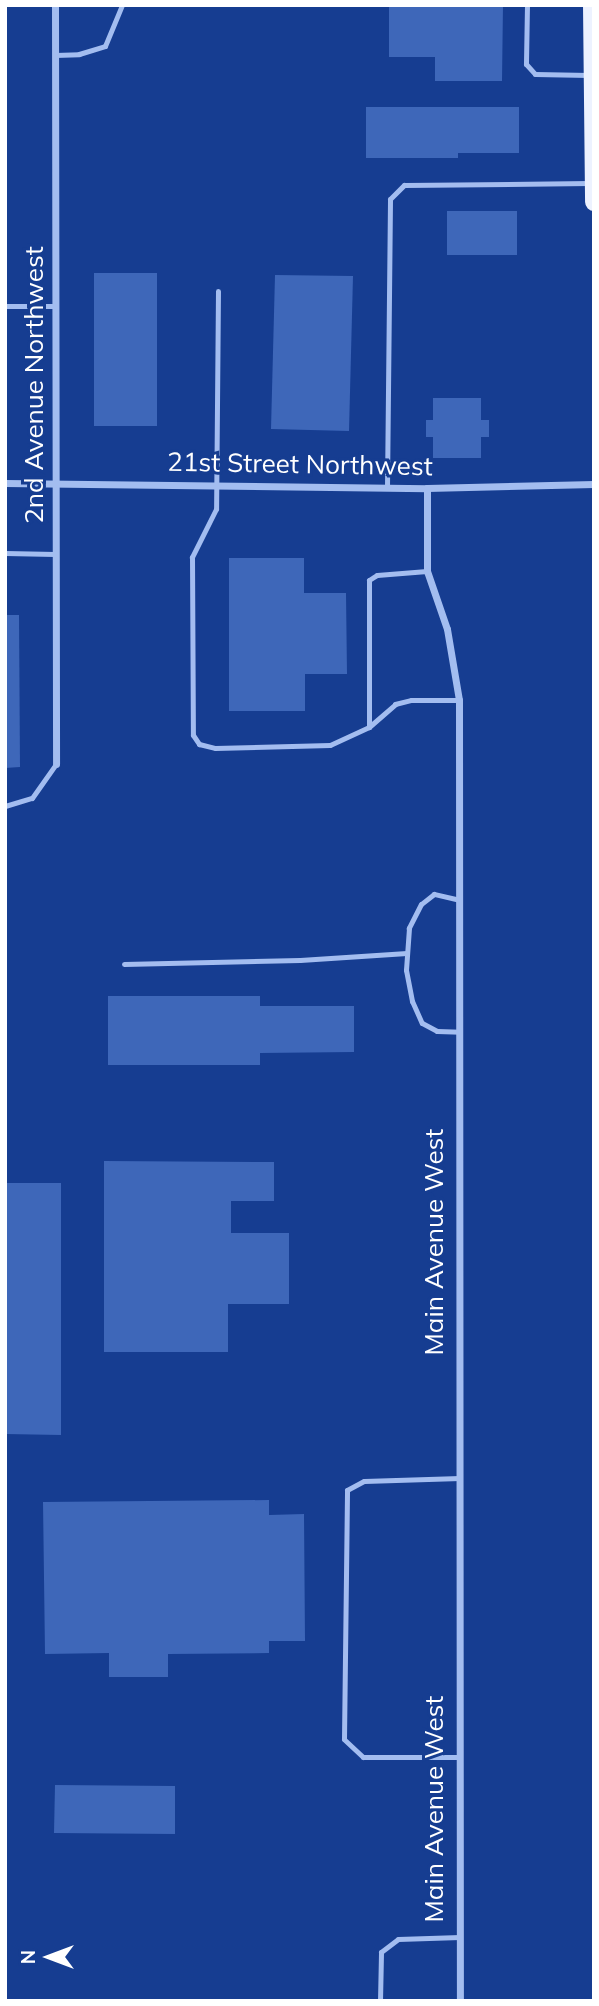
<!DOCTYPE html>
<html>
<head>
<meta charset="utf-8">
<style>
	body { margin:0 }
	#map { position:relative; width:599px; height:2006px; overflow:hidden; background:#163d91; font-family:Mulish,sans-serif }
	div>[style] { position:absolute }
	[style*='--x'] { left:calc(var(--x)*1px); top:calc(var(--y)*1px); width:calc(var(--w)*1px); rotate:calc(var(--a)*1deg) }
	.building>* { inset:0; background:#3e67b9 }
	.service>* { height:5px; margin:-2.5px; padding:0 2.5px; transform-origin:2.5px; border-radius:2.5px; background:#a3bdf0 }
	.minor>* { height:7px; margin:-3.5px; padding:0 3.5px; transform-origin:3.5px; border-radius:3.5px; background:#a3bdf0 }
	.primary>* { height:18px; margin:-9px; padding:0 9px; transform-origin:9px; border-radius:9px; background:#edf2ff }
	span { translate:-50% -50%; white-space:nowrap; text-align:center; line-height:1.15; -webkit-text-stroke:6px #163d91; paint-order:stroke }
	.street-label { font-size:26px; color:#fff }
	.frame { position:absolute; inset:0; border:7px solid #fff; pointer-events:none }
	.north { position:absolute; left:14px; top:1922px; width:70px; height:70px; -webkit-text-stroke:5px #163d91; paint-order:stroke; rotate:270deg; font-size:19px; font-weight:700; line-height:28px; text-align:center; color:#fff }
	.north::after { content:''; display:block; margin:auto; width:24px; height:32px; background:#fff; clip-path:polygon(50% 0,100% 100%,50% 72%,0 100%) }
</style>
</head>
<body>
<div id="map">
	<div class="building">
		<i style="clip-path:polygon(389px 5px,503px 5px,502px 81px,435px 81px,435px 57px,389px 57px)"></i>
		<i style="clip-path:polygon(366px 107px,519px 107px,519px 153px,458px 153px,458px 158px,366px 158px)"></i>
		<i style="clip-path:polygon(447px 211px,517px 211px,517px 255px,447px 255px)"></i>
		<i style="clip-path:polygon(94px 273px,157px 273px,157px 426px,94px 426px)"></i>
		<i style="clip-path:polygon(275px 275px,353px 276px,349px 431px,271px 429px)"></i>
		<i style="clip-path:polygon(433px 398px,481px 398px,481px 420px,489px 420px,489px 437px,481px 437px,481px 458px,433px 458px,433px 437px,426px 437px,426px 420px,433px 420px)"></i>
		<i style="clip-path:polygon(229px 558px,304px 558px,304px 593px,346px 593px,347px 674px,305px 674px,305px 711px,229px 711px)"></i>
		<i style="clip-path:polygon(5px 615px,19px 615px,20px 767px,5px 768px)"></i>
		<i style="clip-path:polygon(108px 996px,260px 996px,260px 1006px,354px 1006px,354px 1052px,260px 1053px,260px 1065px,108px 1065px)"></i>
		<i style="clip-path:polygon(104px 1161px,274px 1162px,274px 1201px,231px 1201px,231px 1233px,289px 1233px,289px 1304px,228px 1304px,228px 1352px,104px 1352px)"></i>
		<i style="clip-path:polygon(5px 1183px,61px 1183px,61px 1435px,5px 1434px)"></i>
		<i style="clip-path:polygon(269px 1500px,269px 1515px,304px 1514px,305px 1641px,269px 1641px,269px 1653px,168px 1654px,168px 1677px,109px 1677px,109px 1653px,45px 1654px,43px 1502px)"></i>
		<i style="clip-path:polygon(55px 1785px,175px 1786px,175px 1834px,54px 1833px)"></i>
	</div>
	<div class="service">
		<i style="--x:527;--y:5;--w:59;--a:91"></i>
		<i style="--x:526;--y:64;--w:13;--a:48"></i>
		<i style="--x:535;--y:74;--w:54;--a:1.1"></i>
		<i style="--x:55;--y:55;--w:24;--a:-2"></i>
		<i style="--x:79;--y:54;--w:27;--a:-17"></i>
		<i style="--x:105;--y:46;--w:44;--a:-67.5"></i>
		<i style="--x:218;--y:291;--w:218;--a:90.5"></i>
		<i style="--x:216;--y:509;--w:54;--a:116.6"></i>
		<i style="--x:192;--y:557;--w:178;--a:89.7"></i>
		<i style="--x:193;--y:735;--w:11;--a:56"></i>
		<i style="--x:199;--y:744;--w:16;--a:14"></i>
		<i style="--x:215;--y:748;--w:115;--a:-1.5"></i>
		<i style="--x:330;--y:745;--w:43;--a:-24.8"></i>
		<i style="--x:369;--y:727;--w:35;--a:-41"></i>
		<i style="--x:395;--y:704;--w:16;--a:-14"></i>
		<i style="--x:411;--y:700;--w:48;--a:0"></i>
		<i style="--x:5;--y:306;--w:50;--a:0"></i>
		<i style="--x:387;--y:487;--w:288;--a:-89.4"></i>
		<i style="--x:390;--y:199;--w:20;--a:-45"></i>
		<i style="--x:404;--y:185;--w:186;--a:-0.6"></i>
		<i style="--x:5;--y:553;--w:50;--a:1.1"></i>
		<i style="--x:369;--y:727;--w:147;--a:-90"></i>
		<i style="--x:369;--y:580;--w:9;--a:-32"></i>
		<i style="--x:377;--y:575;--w:50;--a:-4.6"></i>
		<i style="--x:5;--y:806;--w:28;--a:-17"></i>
		<i style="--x:32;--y:798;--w:42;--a:-54.8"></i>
		<i style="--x:460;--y:900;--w:27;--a:-167"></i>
		<i style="--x:434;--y:894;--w:16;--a:142"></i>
		<i style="--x:421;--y:904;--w:27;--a:117"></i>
		<i style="--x:409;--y:928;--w:42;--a:94.1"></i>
		<i style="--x:406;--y:970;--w:32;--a:79"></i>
		<i style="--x:412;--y:1001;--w:24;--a:66"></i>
		<i style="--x:422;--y:1023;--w:17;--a:28"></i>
		<i style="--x:437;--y:1031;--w:23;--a:2"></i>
		<i style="--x:124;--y:964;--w:176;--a:-1.3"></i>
		<i style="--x:300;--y:960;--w:107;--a:-3.7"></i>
		<i style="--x:460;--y:1757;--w:97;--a:180"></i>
		<i style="--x:363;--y:1757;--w:26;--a:-137"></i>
		<i style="--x:344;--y:1739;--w:249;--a:-89.3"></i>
		<i style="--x:347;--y:1490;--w:19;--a:-28"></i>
		<i style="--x:364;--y:1481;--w:96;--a:-1.8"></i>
		<i style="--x:380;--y:2001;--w:49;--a:-88.8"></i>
		<i style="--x:381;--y:1952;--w:21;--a:-37"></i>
		<i style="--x:398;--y:1939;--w:62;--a:-1.8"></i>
	</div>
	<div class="minor">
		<i style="--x:55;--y:5;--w:759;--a:89.92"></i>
		<i style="--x:5;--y:483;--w:422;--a:0.7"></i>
		<i style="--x:427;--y:488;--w:167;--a:-1.4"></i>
		<i style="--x:427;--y:488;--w:83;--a:90"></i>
		<i style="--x:427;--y:571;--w:61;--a:71"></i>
		<i style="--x:447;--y:629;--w:72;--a:80.4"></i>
		<i style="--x:459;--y:700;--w:1301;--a:89.96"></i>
	</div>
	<div class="primary">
		<i style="--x:592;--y:5;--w:197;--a:89.4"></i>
	</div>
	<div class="street-label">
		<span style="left:34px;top:385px;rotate:-90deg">2nd Avenue Northwest</span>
		<span style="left:300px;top:464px;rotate:1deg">21st Street Northwest</span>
		<span style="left:434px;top:1242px;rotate:-90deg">Main Avenue West</span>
		<span style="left:434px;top:1809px;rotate:-90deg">Main Avenue West</span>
	</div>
	<div class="frame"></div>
	<div class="north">N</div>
</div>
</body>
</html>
